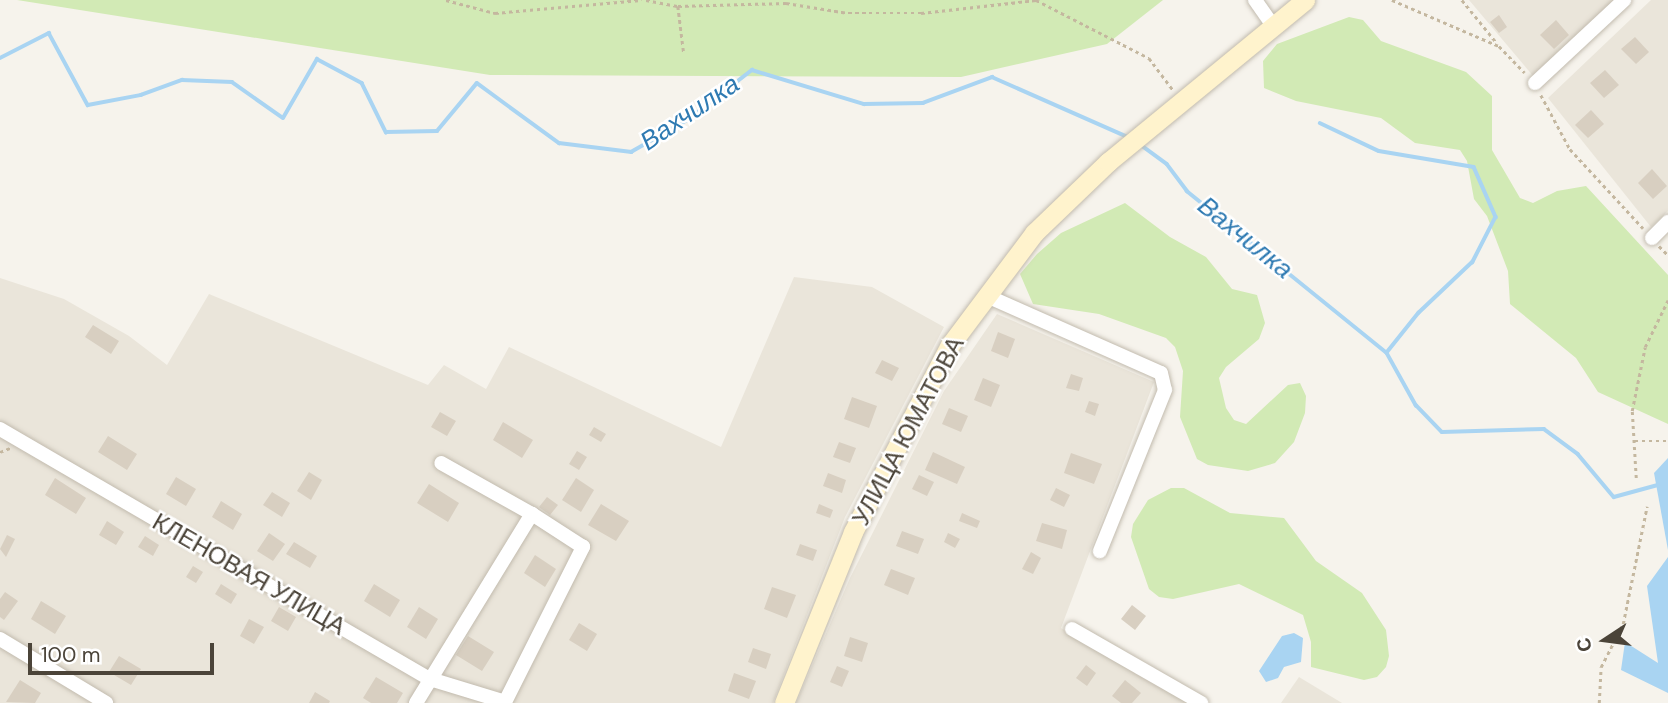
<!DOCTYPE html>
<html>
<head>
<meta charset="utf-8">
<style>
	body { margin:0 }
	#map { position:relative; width:1668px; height:703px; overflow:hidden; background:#f6f3ec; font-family:"DM Sans",sans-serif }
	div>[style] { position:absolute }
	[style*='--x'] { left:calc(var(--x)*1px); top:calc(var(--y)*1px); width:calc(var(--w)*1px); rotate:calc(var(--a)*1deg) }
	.residential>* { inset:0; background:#eae5da }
	.green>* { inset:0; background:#d2eab5 }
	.water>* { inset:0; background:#a9d4f2 }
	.stream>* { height:3.5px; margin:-1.75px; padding:0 1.75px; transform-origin:1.75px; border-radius:1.75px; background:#a9d4f2 }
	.building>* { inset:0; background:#d8cfc1 }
	.path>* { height:2.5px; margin-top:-1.25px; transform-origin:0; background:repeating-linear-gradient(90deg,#c4b79f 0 3.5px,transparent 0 7px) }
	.roads { filter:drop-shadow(0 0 2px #c2bbae) drop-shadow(0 0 2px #c2bbae) }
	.street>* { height:14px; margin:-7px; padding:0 7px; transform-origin:7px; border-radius:7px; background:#fff }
	.secondary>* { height:19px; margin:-9.5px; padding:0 9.5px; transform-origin:9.5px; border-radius:9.5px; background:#fff3cd }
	span { translate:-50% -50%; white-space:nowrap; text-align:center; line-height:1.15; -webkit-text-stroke:5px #fff; paint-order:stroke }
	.street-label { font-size:24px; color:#4b4439 }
	.water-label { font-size:26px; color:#2e7ab2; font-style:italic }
	.north { position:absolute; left:1570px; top:605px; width:70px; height:70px; -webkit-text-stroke:5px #fff; paint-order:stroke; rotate:257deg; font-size:19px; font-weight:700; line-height:28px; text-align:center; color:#4b4439 }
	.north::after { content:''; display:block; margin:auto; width:24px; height:32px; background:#4b4439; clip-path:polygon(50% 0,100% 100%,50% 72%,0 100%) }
	.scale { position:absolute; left:28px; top:643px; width:186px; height:32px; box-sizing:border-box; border:4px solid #4b4439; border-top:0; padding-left:9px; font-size:21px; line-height:24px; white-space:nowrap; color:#4b4439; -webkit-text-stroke:5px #fff; paint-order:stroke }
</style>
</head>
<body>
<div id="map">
	<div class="residential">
		<i style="clip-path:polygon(1469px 0,1614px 0,1534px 77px)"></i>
		<i style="clip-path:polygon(1651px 0,1668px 0,1668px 211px,1651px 227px,1548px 98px)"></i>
		<i style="clip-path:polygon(794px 277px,872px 287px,944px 327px,845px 517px,773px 703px,0 703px,0 278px,64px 299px,129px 336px,167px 365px,209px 294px,428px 385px,444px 365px,486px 389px,509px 347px,721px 447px)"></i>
		<i style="clip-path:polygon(997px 314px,1154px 382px,1061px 628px,1188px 703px,796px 703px,850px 578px,944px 391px)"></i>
		<i style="clip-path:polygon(1299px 677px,1342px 703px,1281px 703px)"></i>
	</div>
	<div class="green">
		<i style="clip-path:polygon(17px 0,1163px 0,1107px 44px,961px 77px,490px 75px)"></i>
		<i style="clip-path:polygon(1349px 17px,1363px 20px,1381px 41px,1466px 72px,1492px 96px,1492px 150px,1520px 198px,1533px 203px,1557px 191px,1586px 186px,1668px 275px,1668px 424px,1598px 392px,1576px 358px,1510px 304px,1508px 271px,1487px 216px,1474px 199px,1467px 161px,1460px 150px,1415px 143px,1381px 118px,1296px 101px,1264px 88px,1263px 61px,1277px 44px)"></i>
		<i style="clip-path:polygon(1125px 203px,1170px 237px,1206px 257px,1232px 289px,1257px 295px,1265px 323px,1259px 339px,1226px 367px,1219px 378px,1226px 408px,1234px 420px,1246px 424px,1288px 385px,1300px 383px,1306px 396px,1305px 413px,1294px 442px,1275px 463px,1248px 471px,1208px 465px,1197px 459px,1180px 417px,1183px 371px,1175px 347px,1166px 338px,1099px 314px,1033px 304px,1020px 274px,1037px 254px,1061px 233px)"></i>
		<i style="clip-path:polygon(1171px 488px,1184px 488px,1230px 513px,1284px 518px,1316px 561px,1362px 593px,1386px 630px,1389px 656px,1386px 667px,1377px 677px,1364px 680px,1311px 667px,1311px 642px,1303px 615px,1239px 584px,1173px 599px,1159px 597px,1149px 589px,1131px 537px,1133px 524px,1148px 500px)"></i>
	</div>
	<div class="water">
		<i style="clip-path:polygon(1668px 458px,1668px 550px,1654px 473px)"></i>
		<i style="clip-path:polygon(1668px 557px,1668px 693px,1621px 670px,1625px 642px,1658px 663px,1647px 586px)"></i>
		<i style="clip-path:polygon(1294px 633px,1303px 638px,1301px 662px,1284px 667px,1278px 678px,1266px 682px,1259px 671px,1282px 636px)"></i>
	</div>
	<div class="stream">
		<i style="--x:0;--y:58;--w:55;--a:-27"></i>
		<i style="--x:49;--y:33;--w:82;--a:61.6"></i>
		<i style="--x:88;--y:105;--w:54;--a:-10.7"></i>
		<i style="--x:141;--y:95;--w:44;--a:-20.1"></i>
		<i style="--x:182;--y:80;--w:50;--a:2.3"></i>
		<i style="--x:232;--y:82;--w:62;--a:35.2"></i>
		<i style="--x:283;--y:118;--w:68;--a:-60"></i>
		<i style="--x:317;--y:59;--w:51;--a:28.1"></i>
		<i style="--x:362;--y:83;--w:55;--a:63.9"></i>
		<i style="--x:386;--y:132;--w:51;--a:-1.1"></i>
		<i style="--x:437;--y:131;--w:62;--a:-50.2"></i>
		<i style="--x:477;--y:83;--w:102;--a:36.2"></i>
		<i style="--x:559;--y:143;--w:73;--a:7.1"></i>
		<i style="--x:631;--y:152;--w:67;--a:-29.6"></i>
		<i style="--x:689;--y:119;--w:80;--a:-37.9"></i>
		<i style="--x:752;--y:70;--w:117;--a:16.9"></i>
		<i style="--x:864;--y:104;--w:59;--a:-1"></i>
		<i style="--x:923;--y:103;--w:74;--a:-20.6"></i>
		<i style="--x:992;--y:77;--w:149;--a:23.8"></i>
		<i style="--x:1320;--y:123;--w:65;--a:25.4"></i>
		<i style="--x:1379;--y:151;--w:96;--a:9.6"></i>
		<i style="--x:1474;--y:167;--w:55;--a:66.3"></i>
		<i style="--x:1496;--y:217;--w:51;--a:117.1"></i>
		<i style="--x:1473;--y:262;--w:74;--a:136.6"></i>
		<i style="--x:1419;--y:313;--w:51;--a:128.7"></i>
		<i style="--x:1141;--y:145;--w:32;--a:36"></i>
		<i style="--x:1167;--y:164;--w:34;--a:53"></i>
		<i style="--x:1187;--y:191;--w:257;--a:39"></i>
		<i style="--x:1387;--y:353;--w:60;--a:60.9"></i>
		<i style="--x:1416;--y:405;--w:37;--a:46"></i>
		<i style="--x:1442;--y:432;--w:102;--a:-1.7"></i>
		<i style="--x:1544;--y:429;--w:42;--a:36.3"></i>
		<i style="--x:1578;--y:454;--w:56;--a:50.1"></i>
		<i style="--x:1614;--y:497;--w:46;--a:-15.3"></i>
	</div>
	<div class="building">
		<i style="clip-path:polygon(1499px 15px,1507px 27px,1499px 33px,1490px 22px)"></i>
		<i style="clip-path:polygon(1556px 20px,1569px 35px,1554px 49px,1540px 35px)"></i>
		<i style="clip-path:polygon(1635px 37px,1649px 52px,1636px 64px,1621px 49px)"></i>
		<i style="clip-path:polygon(1605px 70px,1619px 85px,1604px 98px,1590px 83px)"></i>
		<i style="clip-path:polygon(1591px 110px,1604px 124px,1588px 138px,1575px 125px)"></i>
		<i style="clip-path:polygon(1652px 169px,1667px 186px,1653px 199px,1638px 183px)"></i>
		<i style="clip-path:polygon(93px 325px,119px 341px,111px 354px,85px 337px)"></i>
		<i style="clip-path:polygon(998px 332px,1015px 339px,1008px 358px,991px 351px)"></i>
		<i style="clip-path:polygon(882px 360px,899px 368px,892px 381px,875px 373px)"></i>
		<i style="clip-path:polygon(1071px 374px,1083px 378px,1079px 391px,1066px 388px)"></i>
		<i style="clip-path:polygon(983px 378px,1000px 385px,991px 407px,974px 400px)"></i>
		<i style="clip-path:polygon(852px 397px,877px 406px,869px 428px,844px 419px)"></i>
		<i style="clip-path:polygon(1089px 401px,1099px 404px,1095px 416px,1085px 412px)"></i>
		<i style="clip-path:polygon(949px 408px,968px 416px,961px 432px,942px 424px)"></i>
		<i style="clip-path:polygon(440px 412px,456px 421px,447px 436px,431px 427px)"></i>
		<i style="clip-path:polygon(503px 422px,533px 440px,522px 458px,493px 440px)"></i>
		<i style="clip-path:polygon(594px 427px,606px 434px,601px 442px,589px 435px)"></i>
		<i style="clip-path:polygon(108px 436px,137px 454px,127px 470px,98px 452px)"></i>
		<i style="clip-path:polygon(839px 442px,856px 448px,850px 463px,833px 457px)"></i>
		<i style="clip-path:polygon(577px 451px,587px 457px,579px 470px,569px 464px)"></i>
		<i style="clip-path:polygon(933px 452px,965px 467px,957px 484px,925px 470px)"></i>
		<i style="clip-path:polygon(1071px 453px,1102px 464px,1094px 484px,1064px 473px)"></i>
		<i style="clip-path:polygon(309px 472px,322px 480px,311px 500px,297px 491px)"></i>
		<i style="clip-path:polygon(828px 473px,846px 480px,842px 493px,823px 486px)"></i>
		<i style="clip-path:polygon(919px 475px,934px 482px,927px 496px,912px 489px)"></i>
		<i style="clip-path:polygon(176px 477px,196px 489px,186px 506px,166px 494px)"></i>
		<i style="clip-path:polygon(55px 478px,86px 498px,76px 514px,45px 495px)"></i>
		<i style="clip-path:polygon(576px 478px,594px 490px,581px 512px,562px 500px)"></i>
		<i style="clip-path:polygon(429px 484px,459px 503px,448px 522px,417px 503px)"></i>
		<i style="clip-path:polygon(1056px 488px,1070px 495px,1064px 507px,1050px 500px)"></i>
		<i style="clip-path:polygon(272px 492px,290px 503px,282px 517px,263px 505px)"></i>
		<i style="clip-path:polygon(547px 497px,558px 505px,550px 515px,539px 507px)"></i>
		<i style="clip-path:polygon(221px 501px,242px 514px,233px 530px,212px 517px)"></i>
		<i style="clip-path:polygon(601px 504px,629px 521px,616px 541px,588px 525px)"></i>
		<i style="clip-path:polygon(819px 504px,833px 510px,830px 518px,816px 513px)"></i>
		<i style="clip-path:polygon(962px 513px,980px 521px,977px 528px,959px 521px)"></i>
		<i style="clip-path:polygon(107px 521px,124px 532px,116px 545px,99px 535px)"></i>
		<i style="clip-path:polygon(1042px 523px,1067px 530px,1062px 549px,1036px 541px)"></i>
		<i style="clip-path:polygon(902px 531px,924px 539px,918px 554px,896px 546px)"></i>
		<i style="clip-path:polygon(269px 533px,285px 544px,273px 561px,257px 551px)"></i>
		<i style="clip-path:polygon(948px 533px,960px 539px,955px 548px,944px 542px)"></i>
		<i style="clip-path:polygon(7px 535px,15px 539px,6px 557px,0 549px)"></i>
		<i style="clip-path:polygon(145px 536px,159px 545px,153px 556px,138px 547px)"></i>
		<i style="clip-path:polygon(294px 542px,317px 556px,310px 568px,286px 554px)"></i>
		<i style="clip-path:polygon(800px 544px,817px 550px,813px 561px,796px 555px)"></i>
		<i style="clip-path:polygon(1031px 552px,1041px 558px,1033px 574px,1022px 569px)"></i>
		<i style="clip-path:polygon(535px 555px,556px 569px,545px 587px,524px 573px)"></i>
		<i style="clip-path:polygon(193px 566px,203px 572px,196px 583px,186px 577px)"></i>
		<i style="clip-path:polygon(891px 569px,915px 578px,908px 595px,884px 585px)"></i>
		<i style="clip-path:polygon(221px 584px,237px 594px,231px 604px,215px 594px)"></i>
		<i style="clip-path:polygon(374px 584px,400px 600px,390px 617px,364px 601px)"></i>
		<i style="clip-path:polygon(772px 587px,796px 595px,787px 618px,764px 609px)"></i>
		<i style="clip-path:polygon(5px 592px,18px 601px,4px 620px,0 617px,0 599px)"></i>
		<i style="clip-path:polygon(41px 601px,66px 616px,55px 634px,31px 619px)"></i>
		<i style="clip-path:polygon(1132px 605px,1146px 616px,1135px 630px,1121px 619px)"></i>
		<i style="clip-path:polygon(279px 607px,296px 617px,288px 631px,271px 621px)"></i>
		<i style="clip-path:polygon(419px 607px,438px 619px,426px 639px,407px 627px)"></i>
		<i style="clip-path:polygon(249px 619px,264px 627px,254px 644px,240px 636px)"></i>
		<i style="clip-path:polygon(579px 623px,597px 634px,587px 651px,569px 640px)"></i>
		<i style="clip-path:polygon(468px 636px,494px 652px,482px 671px,456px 655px)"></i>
		<i style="clip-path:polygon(850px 637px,868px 643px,862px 662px,844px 656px)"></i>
		<i style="clip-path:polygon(753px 648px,771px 654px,766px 669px,748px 662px)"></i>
		<i style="clip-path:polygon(119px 656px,141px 669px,131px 685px,109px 672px)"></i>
		<i style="clip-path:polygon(1086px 665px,1096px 673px,1087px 686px,1076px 678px)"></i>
		<i style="clip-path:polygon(837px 666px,849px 671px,842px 687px,830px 682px)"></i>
		<i style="clip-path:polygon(734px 673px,756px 681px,749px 699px,728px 691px)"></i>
		<i style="clip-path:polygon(376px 677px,403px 693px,397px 703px,371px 703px,363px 698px)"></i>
		<i style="clip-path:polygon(20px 680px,41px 693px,35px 703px,6px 702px)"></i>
		<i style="clip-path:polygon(1125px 680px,1141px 693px,1132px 703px,1121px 703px,1112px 696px)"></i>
		<i style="clip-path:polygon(315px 692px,330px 701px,329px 703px,309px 703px)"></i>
	</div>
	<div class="path">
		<i style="--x:446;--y:0;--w:51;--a:14.9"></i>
		<i style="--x:495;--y:13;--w:147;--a:-5.1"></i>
		<i style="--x:646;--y:0;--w:33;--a:11"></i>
		<i style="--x:678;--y:6;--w:48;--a:82.9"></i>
		<i style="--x:1392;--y:0;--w:116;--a:23.3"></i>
		<i style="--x:1499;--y:46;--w:37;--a:46"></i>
		<i style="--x:1462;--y:0;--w:55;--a:50.9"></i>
		<i style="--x:678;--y:6;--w:108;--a:-1.6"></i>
		<i style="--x:786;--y:3;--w:63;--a:9.2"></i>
		<i style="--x:848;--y:13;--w:73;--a:0"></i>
		<i style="--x:921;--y:13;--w:116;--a:-6.4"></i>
		<i style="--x:1036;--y:0;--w:127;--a:27.2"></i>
		<i style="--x:1149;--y:58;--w:40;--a:53"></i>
		<i style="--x:1541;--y:95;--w:61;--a:61.8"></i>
		<i style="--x:1570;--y:149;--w:108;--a:47.3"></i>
		<i style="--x:1659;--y:246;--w:13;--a:45"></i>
		<i style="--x:1635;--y:441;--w:33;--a:0"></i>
		<i style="--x:0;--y:452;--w:11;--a:-22"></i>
		<i style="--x:1636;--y:478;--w:67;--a:-93.4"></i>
		<i style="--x:1632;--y:411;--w:65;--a:-78.5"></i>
		<i style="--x:1645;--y:347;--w:52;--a:-63.9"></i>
		<i style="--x:1599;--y:703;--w:36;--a:-87"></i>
		<i style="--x:1601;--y:667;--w:48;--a:-62.9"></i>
		<i style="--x:1623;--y:624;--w:120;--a:-78.5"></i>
	</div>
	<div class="roads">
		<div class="street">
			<i style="--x:1255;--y:0;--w:33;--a:55"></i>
			<i style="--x:1535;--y:83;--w:122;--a:-43"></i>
			<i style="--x:1652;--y:238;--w:23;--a:-45"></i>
			<i style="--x:987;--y:296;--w:190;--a:23.9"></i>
			<i style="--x:1161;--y:373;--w:17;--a:77"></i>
			<i style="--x:1165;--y:390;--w:174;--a:112"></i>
			<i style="--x:0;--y:429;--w:497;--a:30.2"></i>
			<i style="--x:430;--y:679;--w:78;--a:17"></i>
			<i style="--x:1072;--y:629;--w:149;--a:29.8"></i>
			<i style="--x:0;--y:639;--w:124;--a:31.1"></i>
			<i style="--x:505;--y:702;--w:174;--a:-63.3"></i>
			<i style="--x:583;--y:547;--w:61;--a:-147.1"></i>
			<i style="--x:416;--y:703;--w:222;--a:-58.5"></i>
			<i style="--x:532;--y:514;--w:104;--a:-150.7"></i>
		</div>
		<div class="secondary">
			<i style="--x:784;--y:703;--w:184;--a:-68"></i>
			<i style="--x:853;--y:532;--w:211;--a:-62.6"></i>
			<i style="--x:950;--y:345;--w:140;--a:-53.1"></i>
			<i style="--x:1034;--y:233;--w:103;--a:-43.8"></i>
			<i style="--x:1108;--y:162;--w:255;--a:-39.4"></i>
		</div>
	</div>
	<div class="street-label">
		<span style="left:908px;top:431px;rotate:-62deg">УЛИЦА ЮМАТОВА</span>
		<span style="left:249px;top:574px;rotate:30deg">КЛЕНОВАЯ УЛИЦА</span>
	</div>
	<div class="water-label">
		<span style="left:690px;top:113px;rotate:-34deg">Вахчилка</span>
		<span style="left:1245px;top:238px;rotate:39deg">Вахчилка</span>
	</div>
	<div class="north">С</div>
	<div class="scale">100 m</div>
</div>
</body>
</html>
